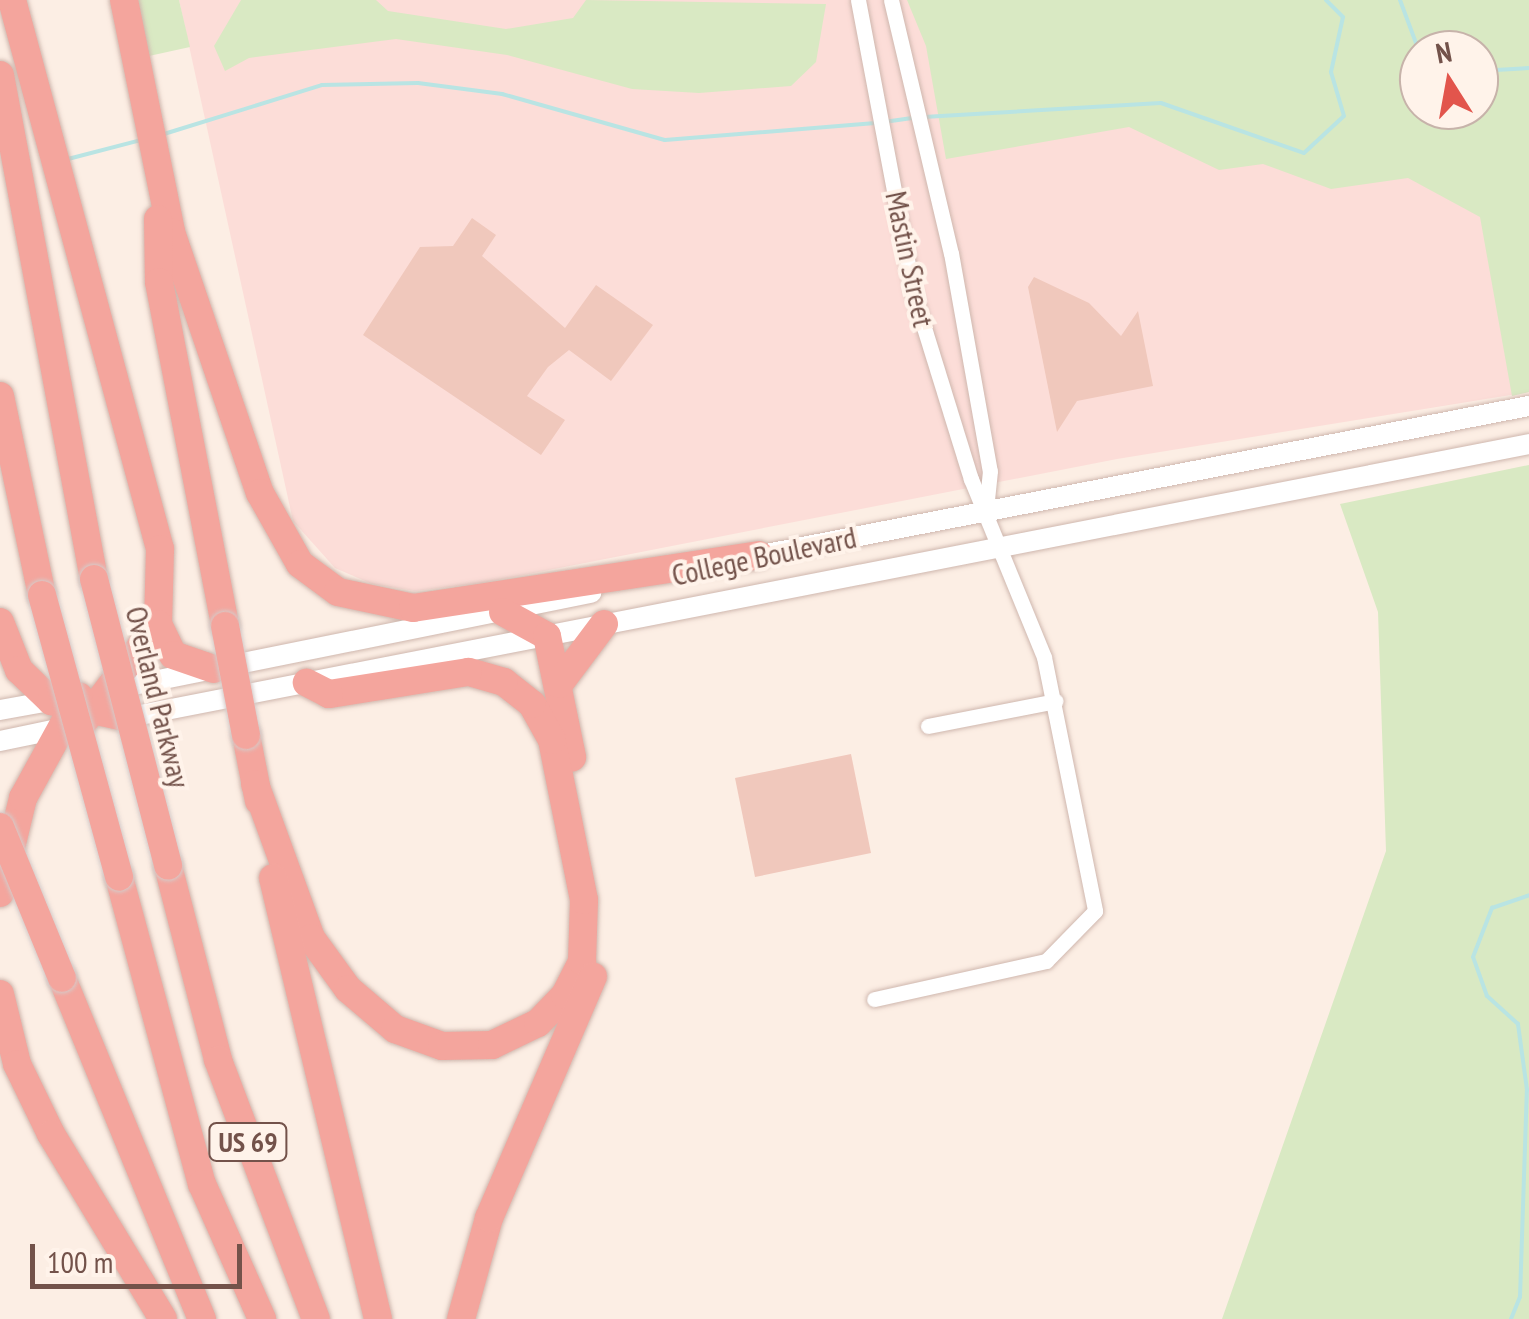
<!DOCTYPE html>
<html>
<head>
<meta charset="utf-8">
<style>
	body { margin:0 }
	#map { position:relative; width:1529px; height:1319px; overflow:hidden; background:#fceee4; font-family:"PT Sans Narrow",sans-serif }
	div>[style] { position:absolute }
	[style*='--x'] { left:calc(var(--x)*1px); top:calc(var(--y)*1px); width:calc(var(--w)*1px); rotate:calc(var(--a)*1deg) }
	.commercial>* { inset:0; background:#fcddd8 }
	.green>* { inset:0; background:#d9e9c3 }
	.stream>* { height:4px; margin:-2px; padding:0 2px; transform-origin:2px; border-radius:2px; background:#b9e4e3 }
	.building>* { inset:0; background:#f0c8bc }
	.roads { filter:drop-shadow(0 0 2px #cfb7ae) drop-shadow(0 0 2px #cfb7ae) }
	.street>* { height:15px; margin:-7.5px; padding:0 7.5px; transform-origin:7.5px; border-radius:7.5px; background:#fff }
	.secondary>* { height:20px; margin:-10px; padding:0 10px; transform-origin:10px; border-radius:10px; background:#fff }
	.highway>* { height:28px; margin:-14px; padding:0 14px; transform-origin:14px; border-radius:14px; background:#f4a59d }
	.bridges { filter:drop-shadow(0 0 2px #d5cbc9) drop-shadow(0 0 2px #d5cbc9) }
	.highway-bridge>* { height:28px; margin:-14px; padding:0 14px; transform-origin:14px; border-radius:14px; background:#f4a59d }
	span { translate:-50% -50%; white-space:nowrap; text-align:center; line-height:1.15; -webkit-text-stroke:8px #fff3ea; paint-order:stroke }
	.shield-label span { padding:2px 8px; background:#fff3ea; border:2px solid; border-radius:8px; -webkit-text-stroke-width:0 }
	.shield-label { font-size:28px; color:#73524a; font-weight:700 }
	.street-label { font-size:30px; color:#73524a }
	.north { position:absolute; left:1399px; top:30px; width:100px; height:100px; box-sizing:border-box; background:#fff3ea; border:2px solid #c7b3aa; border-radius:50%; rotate:349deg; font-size:28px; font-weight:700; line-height:40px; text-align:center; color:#73524a }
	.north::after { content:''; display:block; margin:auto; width:35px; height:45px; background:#e2554c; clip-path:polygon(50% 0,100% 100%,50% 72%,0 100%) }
	.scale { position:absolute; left:30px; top:1244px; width:212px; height:45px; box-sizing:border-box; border:5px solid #73524a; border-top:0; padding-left:12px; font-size:30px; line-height:35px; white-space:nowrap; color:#73524a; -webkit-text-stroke:8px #fff3ea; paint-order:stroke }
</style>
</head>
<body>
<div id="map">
	<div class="commercial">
		<i style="clip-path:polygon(evenodd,179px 0,1529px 0,1529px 392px,1117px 459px,482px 583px,415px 591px,372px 584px,335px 568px,293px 521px,179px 0,1419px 50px,1479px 50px,1479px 110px,1419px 110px,1419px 50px)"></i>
	</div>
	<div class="green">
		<i style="clip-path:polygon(138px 0,179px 0,190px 47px,149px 56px)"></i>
		<i style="clip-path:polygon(241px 0,376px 0,388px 11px,506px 29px,573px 18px,586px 0,826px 4px,816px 62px,791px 86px,699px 93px,632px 89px,507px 55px,396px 39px,249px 58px,225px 71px,214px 46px)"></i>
		<i style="clip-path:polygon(evenodd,907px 0,1529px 0,1529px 392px,1512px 396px,1480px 217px,1408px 178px,1331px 189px,1263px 164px,1219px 170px,1129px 127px,946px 159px,926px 46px,907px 0,1419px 50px,1479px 50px,1479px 110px,1419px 110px,1419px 50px)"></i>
		<i style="clip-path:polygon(1529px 465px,1529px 1319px,1222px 1319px,1386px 851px,1378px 612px,1340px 504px)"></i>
	</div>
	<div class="stream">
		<i style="--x:1400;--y:0;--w:54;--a:69.6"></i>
		<i style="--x:1479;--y:71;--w:50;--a:-3.4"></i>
		<i style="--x:924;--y:117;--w:237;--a:-3.4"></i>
		<i style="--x:1161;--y:103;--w:151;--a:19.3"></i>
		<i style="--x:1304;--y:153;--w:54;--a:-42.8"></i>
		<i style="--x:1344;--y:116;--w:46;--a:-106.5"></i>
		<i style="--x:1331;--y:72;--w:56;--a:-77.7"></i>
		<i style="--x:1343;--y:17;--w:24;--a:-135"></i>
		<i style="--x:884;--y:122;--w:30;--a:-8"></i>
		<i style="--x:164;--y:134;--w:165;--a:-17.2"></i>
		<i style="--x:322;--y:85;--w:96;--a:-1.2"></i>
		<i style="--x:418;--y:83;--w:85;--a:7.5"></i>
		<i style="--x:502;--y:94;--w:169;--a:15.8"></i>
		<i style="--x:665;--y:140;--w:211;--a:-4.6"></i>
		<i style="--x:68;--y:159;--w:75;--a:-14.6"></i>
		<i style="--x:1511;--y:1319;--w:24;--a:-68"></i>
		<i style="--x:1520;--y:1297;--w:207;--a:-88.1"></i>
		<i style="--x:1527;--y:1090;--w:67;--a:-97.8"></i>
		<i style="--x:1518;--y:1024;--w:42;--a:-137.9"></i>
		<i style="--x:1487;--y:996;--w:41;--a:-109.7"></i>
		<i style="--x:1473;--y:957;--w:53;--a:-68.8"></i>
		<i style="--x:1492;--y:908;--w:39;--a:-19"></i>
	</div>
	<div class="building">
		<i style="clip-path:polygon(472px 218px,496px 235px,482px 256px,565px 328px,596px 285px,653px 325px,611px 381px,569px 350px,548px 367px,527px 396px,565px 420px,541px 455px,363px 335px,420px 247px,453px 246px)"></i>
		<i style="clip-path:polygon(1034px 277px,1089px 303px,1121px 336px,1138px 311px,1153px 386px,1077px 401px,1057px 432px,1028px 287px)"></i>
		<i style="clip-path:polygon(851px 754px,871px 853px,755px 877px,735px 778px)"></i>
	</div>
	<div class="roads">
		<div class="street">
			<i style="--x:858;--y:0;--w:297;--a:79.3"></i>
			<i style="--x:913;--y:292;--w:196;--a:72.8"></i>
			<i style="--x:971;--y:479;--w:192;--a:67.7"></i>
			<i style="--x:1044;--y:657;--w:259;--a:78.6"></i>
			<i style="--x:1095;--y:911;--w:70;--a:134.4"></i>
			<i style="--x:1046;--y:961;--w:176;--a:167.5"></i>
			<i style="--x:891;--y:0;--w:260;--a:76.7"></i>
			<i style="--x:951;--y:253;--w:221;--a:79.9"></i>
			<i style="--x:990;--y:471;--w:39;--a:96"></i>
			<i style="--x:928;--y:726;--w:130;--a:-11.1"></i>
		</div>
		<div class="secondary">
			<i style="--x:746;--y:558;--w:798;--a:-10.99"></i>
			<i style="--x:109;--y:690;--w:492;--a:-11.4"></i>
			<i style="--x:0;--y:710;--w:62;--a:-10.2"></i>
			<i style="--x:120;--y:719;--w:1436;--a:-11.04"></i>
			<i style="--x:0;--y:741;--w:68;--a:-11.8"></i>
		</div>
		<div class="highway">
			<i style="--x:12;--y:0;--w:569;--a:74.91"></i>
			<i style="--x:160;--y:549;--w:75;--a:91.5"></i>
			<i style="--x:158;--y:624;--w:127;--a:127.3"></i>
			<i style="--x:124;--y:0;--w:237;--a:78.5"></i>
			<i style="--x:171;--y:232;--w:276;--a:71.2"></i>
			<i style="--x:260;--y:493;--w:81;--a:60.6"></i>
			<i style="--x:300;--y:564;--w:47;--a:36.4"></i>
			<i style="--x:338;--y:592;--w:77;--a:12"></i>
			<i style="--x:413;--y:608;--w:350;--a:-8.7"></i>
			<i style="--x:0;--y:75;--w:513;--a:79.44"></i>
			<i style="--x:158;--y:219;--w:63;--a:89.1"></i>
			<i style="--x:159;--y:282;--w:350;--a:79.1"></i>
			<i style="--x:0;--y:396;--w:203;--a:78.1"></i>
			<i style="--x:503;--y:612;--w:50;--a:28.6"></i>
			<i style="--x:547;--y:636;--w:124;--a:78.3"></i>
			<i style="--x:0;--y:622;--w:52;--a:68.4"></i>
			<i style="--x:19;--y:670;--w:45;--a:44.1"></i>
			<i style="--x:51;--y:701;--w:80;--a:12.3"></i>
			<i style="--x:158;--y:624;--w:34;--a:64"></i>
			<i style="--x:173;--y:655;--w:43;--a:18.9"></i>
			<i style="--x:559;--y:684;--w:75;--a:-53.1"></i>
			<i style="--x:246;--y:735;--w:67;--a:78.9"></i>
			<i style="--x:255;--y:784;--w:164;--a:70"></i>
			<i style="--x:311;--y:938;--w:63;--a:54"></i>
			<i style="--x:348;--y:989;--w:62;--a:40.4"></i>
			<i style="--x:395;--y:1029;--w:50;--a:19.9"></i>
			<i style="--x:442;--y:1046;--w:50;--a:-1.1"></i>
			<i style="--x:492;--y:1045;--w:51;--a:-25.6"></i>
			<i style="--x:538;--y:1023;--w:39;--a:-46"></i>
			<i style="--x:565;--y:995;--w:38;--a:-63"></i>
			<i style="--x:582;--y:961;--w:61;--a:-88.1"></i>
			<i style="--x:584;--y:900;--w:163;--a:-101.3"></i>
			<i style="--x:552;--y:740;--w:41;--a:-119.1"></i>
			<i style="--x:532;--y:704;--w:36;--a:-142"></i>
			<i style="--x:504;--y:682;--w:37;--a:-164"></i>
			<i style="--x:468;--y:672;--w:141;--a:171"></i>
			<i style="--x:329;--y:694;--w:25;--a:-153"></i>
			<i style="--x:168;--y:866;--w:200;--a:75.5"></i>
			<i style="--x:218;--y:1060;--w:277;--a:69.3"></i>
			<i style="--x:119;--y:877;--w:318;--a:74.9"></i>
			<i style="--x:202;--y:1184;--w:148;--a:66"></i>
			<i style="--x:273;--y:878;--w:453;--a:76.6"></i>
			<i style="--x:0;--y:893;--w:98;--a:-76.4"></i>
			<i style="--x:23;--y:798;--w:116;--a:-61.2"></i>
			<i style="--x:62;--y:978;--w:369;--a:67.7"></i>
			<i style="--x:0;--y:994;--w:72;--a:76.3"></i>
			<i style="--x:17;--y:1064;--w:78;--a:64.1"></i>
			<i style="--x:51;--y:1134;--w:216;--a:58.8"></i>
			<i style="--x:461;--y:1319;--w:105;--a:-74.5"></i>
			<i style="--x:489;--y:1218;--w:263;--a:-66.7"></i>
		</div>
	</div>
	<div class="bridges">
		<div class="highway-bridge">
			<i style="--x:94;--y:579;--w:296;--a:75.5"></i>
			<i style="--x:42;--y:595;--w:292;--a:74.7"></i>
			<i style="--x:225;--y:626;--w:111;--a:79.1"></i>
			<i style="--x:0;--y:827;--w:163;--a:67.7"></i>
		</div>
	</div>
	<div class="shield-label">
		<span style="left:248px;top:1142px">US 69</span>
	</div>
	<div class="street-label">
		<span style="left:910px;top:259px;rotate:78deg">Mastin Street</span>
		<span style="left:764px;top:556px;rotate:-12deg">College Boulevard</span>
		<span style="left:158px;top:697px;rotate:76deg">Overland Parkway</span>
	</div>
	<div class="north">N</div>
	<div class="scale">100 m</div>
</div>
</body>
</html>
